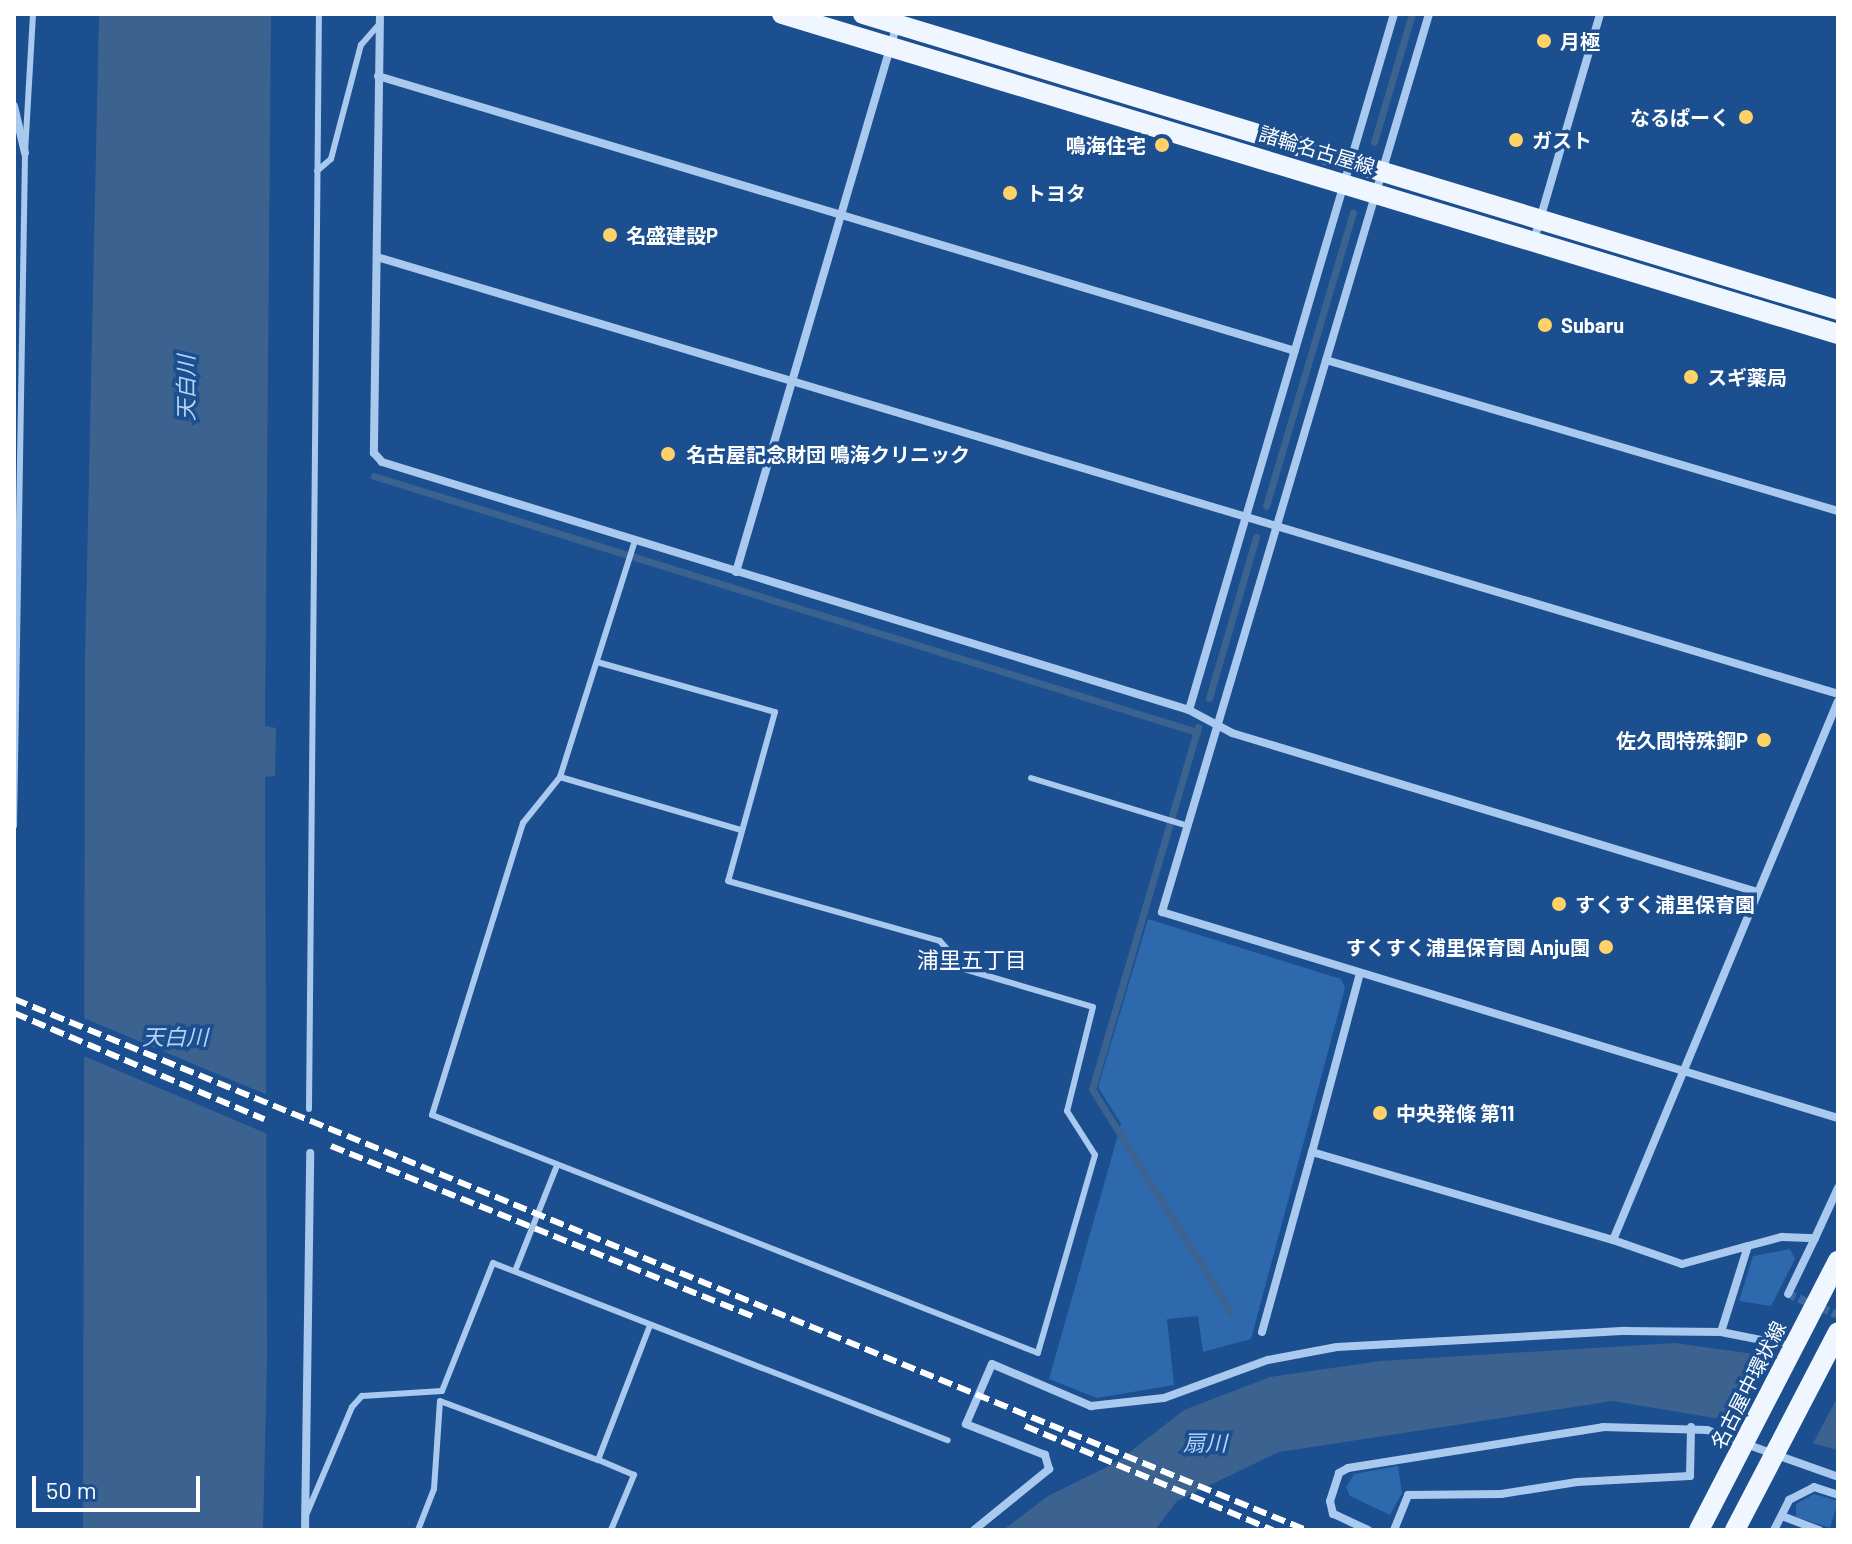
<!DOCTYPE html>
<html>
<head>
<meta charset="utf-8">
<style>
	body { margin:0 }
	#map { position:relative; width:1852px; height:1544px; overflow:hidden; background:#1b4f8f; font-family:Barlow,"Noto Sans JP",sans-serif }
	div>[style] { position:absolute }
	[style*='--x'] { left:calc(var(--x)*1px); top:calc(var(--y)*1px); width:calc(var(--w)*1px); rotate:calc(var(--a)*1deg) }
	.green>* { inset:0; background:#2e69ad }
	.water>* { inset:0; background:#3c6290 }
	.pier>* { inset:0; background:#1b4f8f }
	.stream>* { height:7px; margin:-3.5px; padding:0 3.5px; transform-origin:3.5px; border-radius:3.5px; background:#3c6290 }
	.street-tunnel>* { height:8px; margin-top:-4px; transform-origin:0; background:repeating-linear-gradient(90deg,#3d69a0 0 8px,transparent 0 12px) }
	.lane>* { height:6px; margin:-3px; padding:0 3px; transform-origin:3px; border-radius:3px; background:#a9c9ee }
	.street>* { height:8px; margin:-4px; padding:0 4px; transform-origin:4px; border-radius:4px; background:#a9c9ee }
	.primary>* { height:20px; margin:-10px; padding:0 10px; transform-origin:10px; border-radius:10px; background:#f0f6ff }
	.rail>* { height:6px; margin-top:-3px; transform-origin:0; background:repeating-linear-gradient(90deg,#fff 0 14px,transparent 0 20px) }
	.dots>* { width:22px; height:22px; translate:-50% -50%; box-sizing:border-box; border:4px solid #1b4f8f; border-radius:50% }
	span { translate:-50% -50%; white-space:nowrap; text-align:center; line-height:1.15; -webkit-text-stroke:7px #1b4f8f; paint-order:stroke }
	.poi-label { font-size:20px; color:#fff; font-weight:700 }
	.left { translate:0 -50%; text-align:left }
	.right { translate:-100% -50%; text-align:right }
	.street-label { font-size:20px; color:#fff }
	.water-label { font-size:22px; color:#b5d3f5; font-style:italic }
	.neighbourhood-label { font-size:22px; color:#fff }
	.frame { position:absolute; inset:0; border:16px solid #fff; pointer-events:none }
	.scale { position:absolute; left:32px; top:1476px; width:168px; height:36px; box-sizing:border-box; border:4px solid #fff; border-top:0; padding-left:10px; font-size:24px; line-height:28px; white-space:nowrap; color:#fff; -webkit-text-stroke:6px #1b4f8f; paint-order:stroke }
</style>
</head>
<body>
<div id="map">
	<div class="green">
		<i style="clip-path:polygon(1148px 919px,1341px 979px,1345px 988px,1251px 1339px,1203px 1352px,1198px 1316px,1167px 1319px,1174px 1385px,1097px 1398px,1049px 1379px,1121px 1124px,1098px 1087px)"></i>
		<i style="clip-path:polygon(1790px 1249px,1795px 1259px,1771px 1306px,1739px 1301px,1753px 1256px)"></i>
		<i style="clip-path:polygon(1398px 1466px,1402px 1493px,1390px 1515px,1350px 1496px,1346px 1487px,1354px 1474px)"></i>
		<i style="clip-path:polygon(1814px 1494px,1838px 1501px,1830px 1528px,1796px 1517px,1796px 1504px)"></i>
	</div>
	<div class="water">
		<i style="clip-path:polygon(99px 14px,271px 14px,265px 726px,276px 728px,275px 776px,265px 777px,267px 1360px,263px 1530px,83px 1530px,85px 660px)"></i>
		<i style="clip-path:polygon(1675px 1343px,1761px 1355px,1838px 1381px,1838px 1450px,1726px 1420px,1613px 1401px,1279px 1452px,1177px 1501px,1155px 1530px,1003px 1530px,1048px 1496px,1117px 1462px,1184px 1410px,1270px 1377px,1381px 1361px)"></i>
	</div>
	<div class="pier">
		<i style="clip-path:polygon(79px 1016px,270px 1096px,270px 1135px,79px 1054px)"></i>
		<i style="clip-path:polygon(1763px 1352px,1838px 1377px,1838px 1396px,1811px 1447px,1726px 1424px)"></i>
	</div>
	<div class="stream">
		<i style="--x:1374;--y:142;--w:134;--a:-73.5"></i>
		<i style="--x:374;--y:476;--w:862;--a:17.28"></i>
		<i style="--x:1266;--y:506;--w:306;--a:-73.5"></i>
		<i style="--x:1209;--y:698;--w:168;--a:-73.7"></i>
		<i style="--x:1198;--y:727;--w:377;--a:106.3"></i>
		<i style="--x:1092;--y:1089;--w:263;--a:58.1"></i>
	</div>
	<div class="street-tunnel">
		<i style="--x:1788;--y:1294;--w:54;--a:22.8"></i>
	</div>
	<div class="lane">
		<i style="--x:317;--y:171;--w:18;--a:-41"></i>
		<i style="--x:331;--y:159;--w:118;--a:-75.3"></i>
		<i style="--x:361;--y:45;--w:29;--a:-49"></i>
		<i style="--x:597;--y:662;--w:185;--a:15.7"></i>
		<i style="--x:775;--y:712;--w:175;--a:105.5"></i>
		<i style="--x:728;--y:881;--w:220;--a:15.8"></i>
		<i style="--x:940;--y:941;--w:37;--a:49"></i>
		<i style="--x:964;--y:969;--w:134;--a:16.4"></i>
		<i style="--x:1093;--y:1007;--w:107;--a:104"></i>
		<i style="--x:1067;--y:1111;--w:52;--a:57.5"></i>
		<i style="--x:1095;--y:1155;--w:206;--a:106.1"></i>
		<i style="--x:1038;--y:1353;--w:651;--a:-158.56"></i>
		<i style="--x:432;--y:1115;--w:306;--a:-72.7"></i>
		<i style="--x:523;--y:823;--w:59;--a:-51.2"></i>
		<i style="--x:560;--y:777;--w:249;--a:-72.4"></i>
		<i style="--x:560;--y:777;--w:189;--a:16.3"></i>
		<i style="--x:1031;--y:778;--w:164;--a:17"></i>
		<i style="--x:14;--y:826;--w:673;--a:-89.06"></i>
		<i style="--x:25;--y:153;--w:139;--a:-86.7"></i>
		<i style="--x:309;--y:1109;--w:1095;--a:-89.48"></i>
		<i style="--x:515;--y:1271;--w:111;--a:-68.3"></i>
		<i style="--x:440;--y:1401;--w:169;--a:20.5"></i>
		<i style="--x:307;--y:1513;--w:115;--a:-67"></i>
		<i style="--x:352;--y:1407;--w:15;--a:-48"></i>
		<i style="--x:362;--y:1396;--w:80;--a:-3.6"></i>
		<i style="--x:442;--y:1391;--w:138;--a:-68.3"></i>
		<i style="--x:493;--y:1263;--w:488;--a:21.3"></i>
		<i style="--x:418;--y:1530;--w:44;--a:-68.7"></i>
		<i style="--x:434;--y:1489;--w:88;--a:-86.1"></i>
		<i style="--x:611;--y:1530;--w:60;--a:-67.3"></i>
		<i style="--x:634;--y:1475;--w:39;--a:-157"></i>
		<i style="--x:598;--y:1460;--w:145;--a:-68.9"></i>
	</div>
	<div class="street">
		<i style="--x:380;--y:14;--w:439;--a:90.8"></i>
		<i style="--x:374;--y:453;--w:12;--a:48"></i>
		<i style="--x:382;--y:462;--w:844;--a:17.08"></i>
		<i style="--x:1189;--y:710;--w:49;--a:28.1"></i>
		<i style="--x:1232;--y:733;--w:549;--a:16.85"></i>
		<i style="--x:1429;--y:14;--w:937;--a:106.56"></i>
		<i style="--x:1162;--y:912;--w:707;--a:16.95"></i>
		<i style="--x:378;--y:76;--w:957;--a:16.69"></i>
		<i style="--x:14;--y:106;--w:48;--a:76.8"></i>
		<i style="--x:1534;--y:240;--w:235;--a:-73.7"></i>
		<i style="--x:377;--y:257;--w:1525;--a:16.65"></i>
		<i style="--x:1326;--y:360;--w:534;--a:16.43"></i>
		<i style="--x:736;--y:572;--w:582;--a:-73.62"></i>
		<i style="--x:1189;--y:710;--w:726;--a:-73.59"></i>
		<i style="--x:1360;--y:973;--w:185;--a:105"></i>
		<i style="--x:1312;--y:1152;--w:314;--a:16.3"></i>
		<i style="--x:1613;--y:1240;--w:584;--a:-67.34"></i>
		<i style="--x:1815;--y:1238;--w:55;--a:-65.3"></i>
		<i style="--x:1613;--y:1240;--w:73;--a:19.2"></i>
		<i style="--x:1682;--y:1264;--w:68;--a:-15.3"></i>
		<i style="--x:1262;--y:1332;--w:187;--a:-74.5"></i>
		<i style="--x:1721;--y:1332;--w:71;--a:11.3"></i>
		<i style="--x:1782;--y:1516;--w:40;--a:21"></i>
		<i style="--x:305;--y:1530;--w:377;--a:-89.2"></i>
		<i style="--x:974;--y:1530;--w:97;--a:-39.1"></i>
		<i style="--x:1049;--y:1469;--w:15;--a:-106"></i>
		<i style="--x:1045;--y:1455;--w:85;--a:-158.6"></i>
		<i style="--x:966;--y:1424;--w:65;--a:-66.6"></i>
		<i style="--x:992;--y:1364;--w:108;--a:23"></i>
		<i style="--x:1091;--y:1406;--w:73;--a:-6.3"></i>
		<i style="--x:1164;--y:1398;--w:111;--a:-20.1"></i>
		<i style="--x:1268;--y:1360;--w:70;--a:-10.7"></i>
		<i style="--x:1337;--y:1347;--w:289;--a:-3.2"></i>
		<i style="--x:1626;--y:1331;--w:95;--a:0.6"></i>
		<i style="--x:1721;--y:1332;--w:90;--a:-72.6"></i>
		<i style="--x:1748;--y:1246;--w:35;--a:-15"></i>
		<i style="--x:1782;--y:1237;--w:33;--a:2"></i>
		<i style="--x:1815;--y:1238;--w:62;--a:115.7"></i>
		<i style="--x:1368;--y:1530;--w:38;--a:-155"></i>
		<i style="--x:1333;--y:1514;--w:13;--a:-103"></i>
		<i style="--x:1330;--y:1501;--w:29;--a:-72"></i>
		<i style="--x:1339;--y:1473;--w:10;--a:-29"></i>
		<i style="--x:1348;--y:1468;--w:258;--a:-9.1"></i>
		<i style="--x:1603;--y:1427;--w:104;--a:1.7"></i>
		<i style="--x:1707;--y:1430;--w:139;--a:19.7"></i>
		<i style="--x:1394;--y:1530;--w:38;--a:-68"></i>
		<i style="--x:1408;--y:1495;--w:93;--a:-0.6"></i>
		<i style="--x:1501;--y:1494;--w:77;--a:-9"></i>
		<i style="--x:1577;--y:1482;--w:113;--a:-3"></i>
		<i style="--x:1690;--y:1476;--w:49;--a:-88.8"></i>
		<i style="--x:1774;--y:1530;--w:34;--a:-63"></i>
		<i style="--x:1789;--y:1500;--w:28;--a:-27"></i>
		<i style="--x:1814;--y:1487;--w:25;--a:18"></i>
	</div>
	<div class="primary">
		<i style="--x:782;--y:14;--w:1103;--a:16.86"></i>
		<i style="--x:863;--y:14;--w:1019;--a:16.89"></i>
		<i style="--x:1699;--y:1530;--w:303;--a:-62.7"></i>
		<i style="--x:1735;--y:1530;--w:223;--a:-62.5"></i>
	</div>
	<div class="rail">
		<i style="--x:14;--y:999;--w:1397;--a:22.34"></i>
		<i style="--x:14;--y:1013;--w:272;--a:23"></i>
		<i style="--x:331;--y:1146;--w:456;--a:22"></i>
		<i style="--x:1025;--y:1426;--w:269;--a:22.8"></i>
	</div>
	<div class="dots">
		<i style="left:1544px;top:41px;background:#ffd166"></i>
		<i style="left:1746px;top:117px;background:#ffd166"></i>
		<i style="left:1516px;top:140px;background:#ffd166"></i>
		<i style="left:1162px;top:145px;background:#ffd166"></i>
		<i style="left:1010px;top:193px;background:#ffd166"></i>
		<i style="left:610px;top:235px;background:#ffd166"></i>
		<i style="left:1545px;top:325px;background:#ffd166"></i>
		<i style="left:1691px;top:377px;background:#ffd166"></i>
		<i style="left:668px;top:454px;background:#ffd166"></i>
		<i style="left:1764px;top:740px;background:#ffd166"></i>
		<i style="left:1559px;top:904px;background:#ffd166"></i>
		<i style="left:1606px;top:947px;background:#ffd166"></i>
		<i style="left:1380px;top:1113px;background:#ffd166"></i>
	</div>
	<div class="poi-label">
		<span class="left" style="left:1560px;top:41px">月極</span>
		<span class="right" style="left:1730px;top:117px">なるぱーく</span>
		<span class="left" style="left:1532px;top:140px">ガスト</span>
		<span class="right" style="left:1146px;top:145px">鳴海住宅</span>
		<span class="left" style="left:1026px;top:193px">トヨタ</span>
		<span class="left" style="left:626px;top:235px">名盛建設P</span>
		<span class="left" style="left:1561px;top:325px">Subaru</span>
		<span class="left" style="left:1707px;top:377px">スギ薬局</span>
		<span class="left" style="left:686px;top:454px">名古屋記念財団 鳴海クリニック</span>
		<span class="right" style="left:1748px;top:740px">佐久間特殊鋼P</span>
		<span class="left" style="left:1575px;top:904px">すくすく浦里保育園</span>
		<span class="right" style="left:1590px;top:947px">すくすく浦里保育園 Anju園</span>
		<span class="left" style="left:1396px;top:1113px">中央発條 第11</span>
	</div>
	<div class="street-label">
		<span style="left:1317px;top:150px;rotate:17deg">諸輪名古屋線</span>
		<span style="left:1748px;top:1385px;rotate:-63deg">名古屋中環状線</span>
	</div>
	<div class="water-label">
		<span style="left:186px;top:388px;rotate:-90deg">天白川</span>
		<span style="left:175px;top:1037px">天白川</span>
		<span style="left:1205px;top:1443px">扇川</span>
	</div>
	<div class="neighbourhood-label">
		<span style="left:972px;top:960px">浦里五丁目</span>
	</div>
	<div class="frame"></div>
	<div class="scale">50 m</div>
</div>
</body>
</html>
